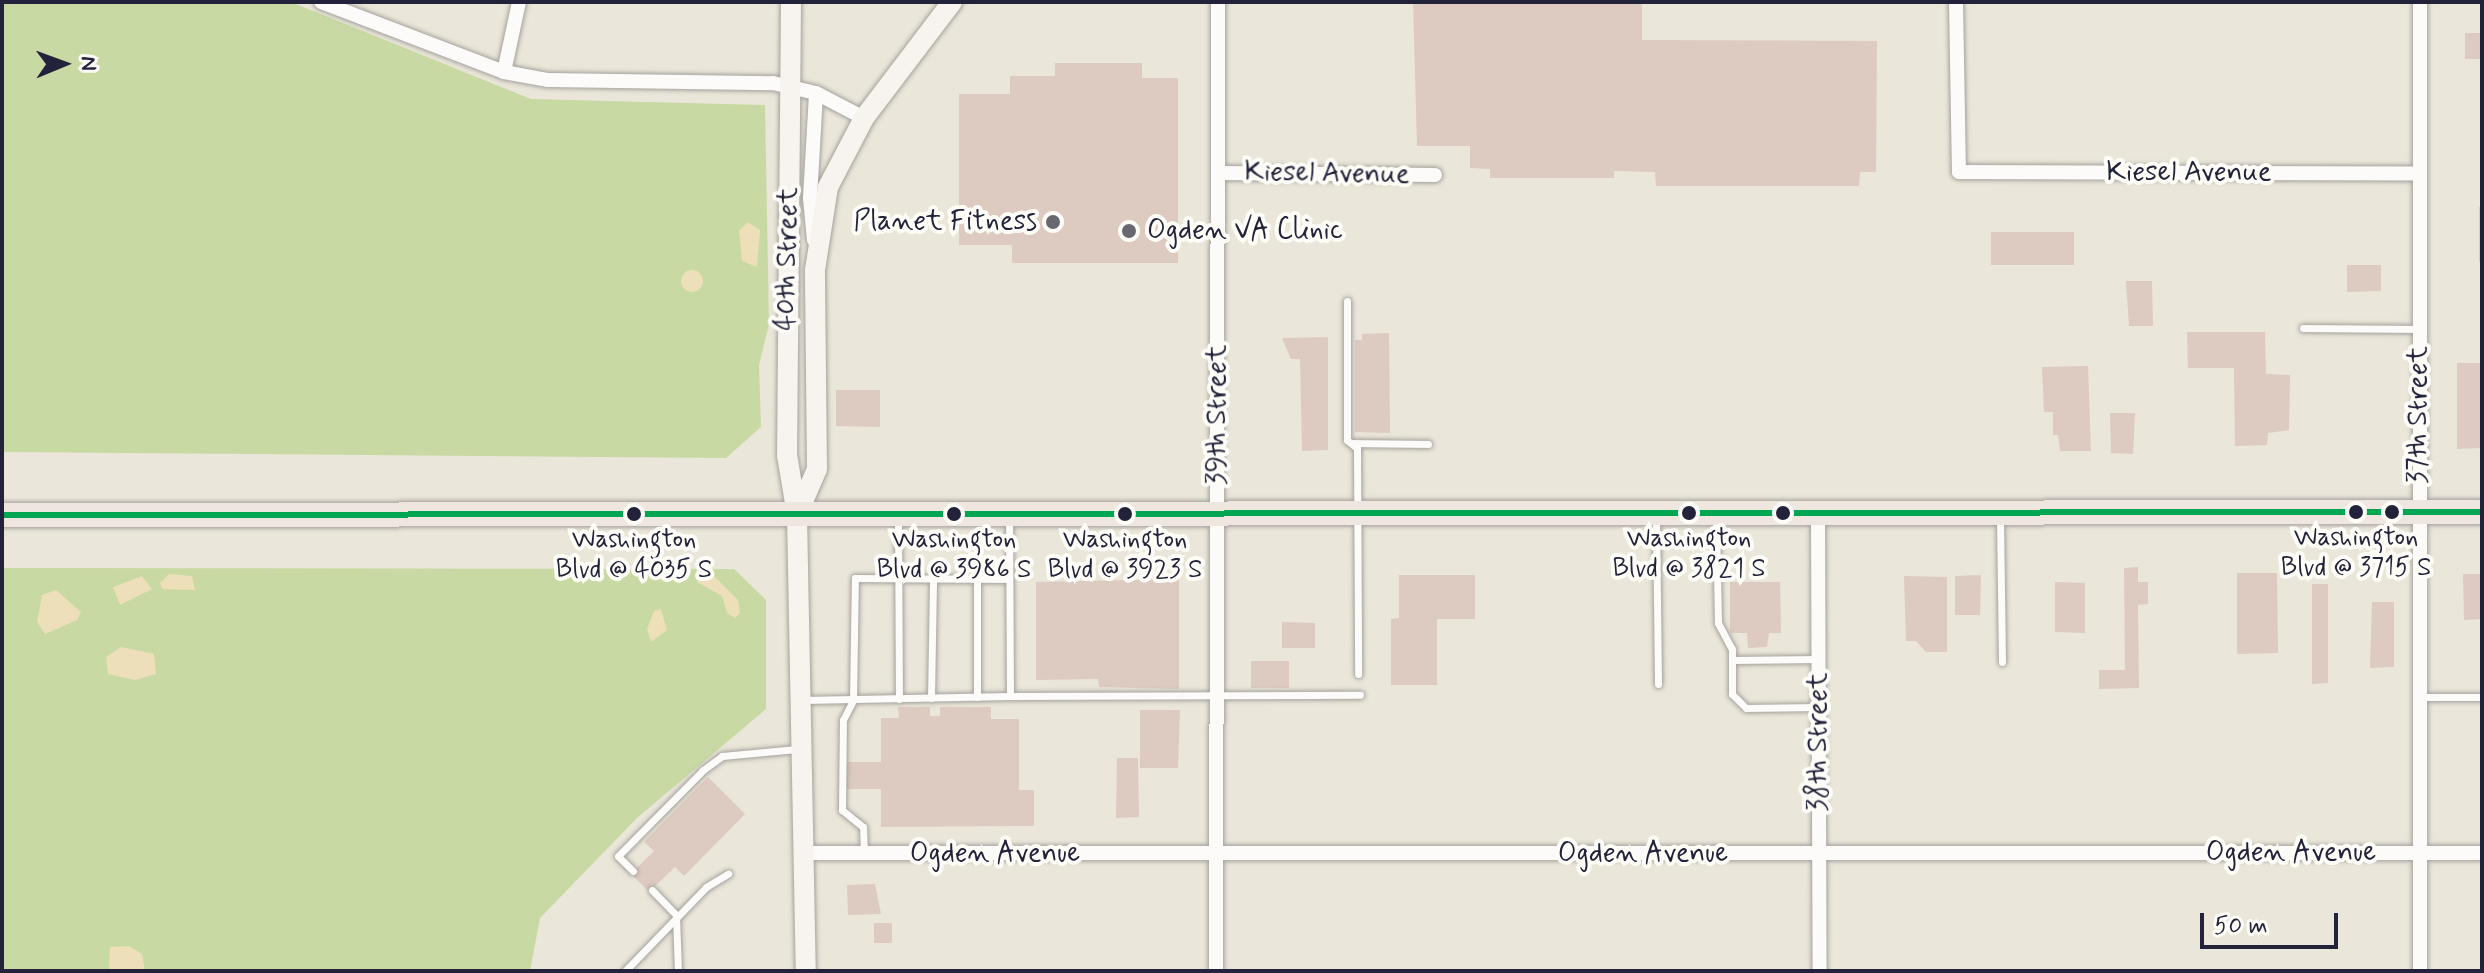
<!DOCTYPE html>
<html>
<head>
<meta charset="utf-8">
<style>
	body { margin:0 }
	#map { position:relative; width:2484px; height:973px; overflow:hidden; background:#eae6d9; font-family:Mynerve,sans-serif }
	div>[style] { position:absolute }
	[style*='--x'] { left:calc(var(--x)*1px); top:calc(var(--y)*1px); width:calc(var(--w)*1px); rotate:calc(var(--a)*1deg) }
	.green>* { inset:0; background:#c8d9a3 }
	.sand>* { inset:0; background:#ecdfb9 }
	.round { border-radius:50% }
	.building>* { inset:0; background:#ddcac0 }
	.roads { filter:drop-shadow(0 0 2px #a5a29e) drop-shadow(0 0 2px #a5a29e) }
	.service>* { height:7px; margin:-3.5px; padding:0 3.5px; transform-origin:3.5px; border-radius:3.5px; background:#fcfbf9 }
	.minor>* { height:14px; margin:-7px; padding:0 7px; transform-origin:7px; border-radius:7px; background:#fcfbf9 }
	.secondary>* { height:20px; margin:-10px; padding:0 10px; transform-origin:10px; border-radius:10px; background:#f7f3ef }
	.primary>* { height:24px; margin:-12px; padding:0 12px; transform-origin:12px; border-radius:12px; background:#eee6df }
	.bus-1>* { height:6px; margin:-3px; padding:0 3px; transform-origin:3px; border-radius:3px; background:#00a651 }
	.dots>* { width:22px; height:22px; translate:-50% -50%; box-sizing:border-box; border:4px solid #fdfcf7; border-radius:50% }
	span { translate:-50% -50%; white-space:nowrap; text-align:center; line-height:1.15; -webkit-text-stroke:8px #fdfcf7; paint-order:stroke }
	.bus-label { font-size:26px; color:#22223b }
	.street-label { font-size:28px; color:#22223b }
	.poi-label { font-size:28px; color:#22223b }
	.right { translate:-100% -50%; text-align:right }
	.left { translate:0 -50%; text-align:left }
	.frame { position:absolute; inset:0; border:4px solid #22223b; pointer-events:none }
	.north { position:absolute; left:24px; top:24px; width:80px; height:80px; -webkit-text-stroke:6px #fdfcf7; paint-order:stroke; rotate:89deg; font-size:22px; font-weight:700; line-height:32px; text-align:center; color:#22223b }
	.north::after { content:''; display:block; margin:auto; width:28px; height:36px; background:#22223b; clip-path:polygon(50% 0,100% 100%,50% 72%,0 100%) }
	.scale { position:absolute; left:2200px; top:913px; width:138px; height:36px; box-sizing:border-box; border:4px solid #22223b; border-top:0; padding-left:10px; font-size:24px; line-height:28px; white-space:nowrap; color:#22223b; -webkit-text-stroke:6px #fdfcf7; paint-order:stroke }
</style>
</head>
<body>
<div id="map">
	<div class="green">
		<i style="clip-path:polygon(2px 2px,291px 2px,531px 99px,765px 105px,769px 324px,759px 365px,761px 427px,726px 458px,2px 452px)"></i>
		<i style="clip-path:polygon(2px 568px,734px 569px,766px 600px,766px 709px,637px 818px,540px 918px,530px 971px,2px 971px)"></i>
	</div>
	<div class="sand">
		<i style="clip-path:polygon(748px 222px,760px 230px,757px 267px,742px 261px,739px 230px)"></i>
		<i class="round" style="left:681px;top:270px;width:22px;height:22px"></i>
		<i style="clip-path:polygon(711px 573px,738px 600px,740px 613px,735px 618px,727px 613px,722px 596px,697px 582px)"></i>
		<i style="clip-path:polygon(169px 574px,192px 576px,195px 590px,162px 589px,160px 583px)"></i>
		<i style="clip-path:polygon(142px 576px,152px 589px,120px 605px,113px 587px)"></i>
		<i style="clip-path:polygon(56px 590px,81px 612px,77px 620px,45px 634px,37px 622px,42px 595px)"></i>
		<i style="clip-path:polygon(661px 609px,667px 630px,651px 642px,647px 629px,654px 611px)"></i>
		<i style="clip-path:polygon(121px 647px,154px 654px,156px 674px,135px 680px,108px 674px,106px 657px)"></i>
		<i style="clip-path:polygon(129px 946px,142px 954px,145px 971px,109px 971px,110px 947px)"></i>
	</div>
	<div class="building">
		<i style="clip-path:polygon(1413px 2px,1642px 2px,1642px 40px,1877px 41px,1876px 172px,1860px 172px,1859px 186px,1656px 186px,1655px 172px,1614px 171px,1614px 178px,1490px 178px,1490px 169px,1470px 168px,1470px 146px,1417px 146px)"></i>
		<i style="clip-path:polygon(2465px 33px,2482px 33px,2482px 59px,2465px 59px)"></i>
		<i style="clip-path:polygon(1055px 63px,1142px 63px,1142px 78px,1178px 78px,1178px 263px,1012px 263px,1012px 245px,959px 245px,959px 94px,1010px 94px,1010px 76px,1055px 76px)"></i>
		<i style="clip-path:polygon(2479px 207px,2482px 207px,2482px 262px,2479px 262px)"></i>
		<i style="clip-path:polygon(1991px 232px,2074px 232px,2074px 265px,1991px 265px)"></i>
		<i style="clip-path:polygon(2347px 265px,2381px 265px,2381px 291px,2347px 292px)"></i>
		<i style="clip-path:polygon(2126px 281px,2152px 281px,2153px 326px,2129px 326px)"></i>
		<i style="clip-path:polygon(2187px 332px,2265px 332px,2266px 374px,2290px 375px,2289px 430px,2268px 433px,2267px 445px,2235px 446px,2234px 368px,2188px 368px)"></i>
		<i style="clip-path:polygon(1389px 333px,1390px 433px,1355px 432px,1355px 340px,1362px 340px,1362px 334px)"></i>
		<i style="clip-path:polygon(1328px 337px,1328px 450px,1302px 451px,1300px 359px,1291px 359px,1282px 338px)"></i>
		<i style="clip-path:polygon(2457px 363px,2482px 363px,2482px 448px,2457px 449px)"></i>
		<i style="clip-path:polygon(2088px 366px,2091px 451px,2060px 451px,2058px 435px,2053px 435px,2053px 412px,2044px 412px,2042px 367px)"></i>
		<i style="clip-path:polygon(836px 390px,880px 390px,880px 427px,836px 426px)"></i>
		<i style="clip-path:polygon(2110px 413px,2135px 413px,2133px 454px,2111px 453px)"></i>
		<i style="clip-path:polygon(2138px 567px,2138px 582px,2148px 582px,2148px 604px,2138px 605px,2139px 688px,2099px 689px,2099px 670px,2125px 670px,2124px 568px)"></i>
		<i style="clip-path:polygon(2237px 573px,2277px 573px,2278px 653px,2237px 654px)"></i>
		<i style="clip-path:polygon(2463px 574px,2482px 574px,2482px 619px,2464px 620px)"></i>
		<i style="clip-path:polygon(1399px 575px,1475px 575px,1475px 619px,1437px 619px,1437px 685px,1391px 685px,1391px 619px,1399px 618px)"></i>
		<i style="clip-path:polygon(1981px 575px,1980px 615px,1955px 615px,1955px 576px)"></i>
		<i style="clip-path:polygon(1904px 576px,1947px 577px,1947px 652px,1926px 652px,1916px 641px,1906px 641px)"></i>
		<i style="clip-path:polygon(1179px 579px,1179px 689px,1099px 687px,1098px 679px,1036px 680px,1036px 582px)"></i>
		<i style="clip-path:polygon(1730px 582px,1780px 582px,1781px 633px,1769px 633px,1767px 647px,1748px 648px,1747px 633px,1730px 633px)"></i>
		<i style="clip-path:polygon(2055px 582px,2085px 583px,2085px 633px,2055px 632px)"></i>
		<i style="clip-path:polygon(2312px 584px,2328px 584px,2328px 683px,2312px 684px)"></i>
		<i style="clip-path:polygon(2372px 602px,2394px 602px,2394px 667px,2370px 668px)"></i>
		<i style="clip-path:polygon(1282px 622px,1315px 623px,1315px 648px,1282px 648px)"></i>
		<i style="clip-path:polygon(1251px 661px,1289px 661px,1289px 688px,1251px 688px)"></i>
		<i style="clip-path:polygon(898px 707px,930px 707px,930px 716px,940px 716px,940px 707px,991px 707px,991px 719px,1019px 719px,1019px 790px,1034px 790px,1034px 826px,881px 827px,881px 789px,846px 789px,847px 762px,881px 762px,881px 718px,899px 718px)"></i>
		<i style="clip-path:polygon(1140px 710px,1180px 710px,1178px 768px,1140px 768px)"></i>
		<i style="clip-path:polygon(1117px 758px,1138px 758px,1139px 817px,1116px 818px)"></i>
		<i style="clip-path:polygon(708px 777px,745px 814px,684px 876px,675px 867px,649px 892px,631px 874px,654px 851px,644px 842px)"></i>
		<i style="clip-path:polygon(875px 884px,881px 914px,848px 915px,847px 885px)"></i>
		<i style="clip-path:polygon(874px 923px,892px 923px,892px 943px,874px 943px)"></i>
	</div>
	<div class="roads">
		<div class="service">
			<i style="--x:1347;--y:301;--w:139;--a:90"></i>
			<i style="--x:1347;--y:440;--w:13;--a:39"></i>
			<i style="--x:1357;--y:448;--w:226;--a:89.7"></i>
			<i style="--x:2303;--y:328;--w:116;--a:0.5"></i>
			<i style="--x:1352;--y:443;--w:76;--a:0.8"></i>
			<i style="--x:898;--y:517;--w:182;--a:89.7"></i>
			<i style="--x:2000;--y:518;--w:144;--a:89.2"></i>
			<i style="--x:1656;--y:519;--w:165;--a:89.3"></i>
			<i style="--x:1716;--y:519;--w:104;--a:88.9"></i>
			<i style="--x:1718;--y:623;--w:30;--a:62"></i>
			<i style="--x:1732;--y:649;--w:45;--a:90"></i>
			<i style="--x:1732;--y:694;--w:20;--a:45"></i>
			<i style="--x:1746;--y:708;--w:73;--a:-0.8"></i>
			<i style="--x:977;--y:578;--w:119;--a:90"></i>
			<i style="--x:1732;--y:660;--w:87;--a:-0.7"></i>
			<i style="--x:1010;--y:696;--w:350;--a:-0.2"></i>
			<i style="--x:2420;--y:697;--w:62;--a:0"></i>
			<i style="--x:931;--y:698;--w:120;--a:-89"></i>
			<i style="--x:802;--y:700;--w:208;--a:-1.1"></i>
			<i style="--x:1010;--y:696;--w:179;--a:-90.3"></i>
			<i style="--x:864;--y:854;--w:27;--a:-92"></i>
			<i style="--x:863;--y:827;--w:27;--a:-141"></i>
			<i style="--x:842;--y:810;--w:90;--a:-89.4"></i>
			<i style="--x:843;--y:720;--w:22;--a:-63"></i>
			<i style="--x:853;--y:700;--w:122;--a:-89.1"></i>
			<i style="--x:855;--y:578;--w:154;--a:0.4"></i>
			<i style="--x:633;--y:871;--w:21;--a:-135"></i>
			<i style="--x:618;--y:856;--w:121;--a:-45.3"></i>
			<i style="--x:703;--y:770;--w:24;--a:-36"></i>
			<i style="--x:722;--y:756;--w:75;--a:-5.3"></i>
			<i style="--x:652;--y:890;--w:35;--a:46"></i>
			<i style="--x:676;--y:915;--w:56;--a:88"></i>
			<i style="--x:625;--y:971;--w:117;--a:-46"></i>
			<i style="--x:706;--y:887;--w:26;--a:-31"></i>
		</div>
		<div class="minor">
			<i style="--x:321;--y:2;--w:196;--a:20.9"></i>
			<i style="--x:504;--y:72;--w:45;--a:10.3"></i>
			<i style="--x:548;--y:80;--w:225;--a:0.8"></i>
			<i style="--x:773;--y:83;--w:44;--a:13.1"></i>
			<i style="--x:816;--y:93;--w:54;--a:27.5"></i>
			<i style="--x:1956;--y:2;--w:170;--a:89"></i>
			<i style="--x:1959;--y:172;--w:460;--a:0.2"></i>
			<i style="--x:504;--y:72;--w:72;--a:-77.9"></i>
			<i style="--x:1219;--y:173;--w:216;--a:0.5"></i>
			<i style="--x:814;--y:240;--w:42;--a:-95.4"></i>
			<i style="--x:810;--y:198;--w:105;--a:-86.7"></i>
			<i style="--x:1818;--y:512;--w:459;--a:89.8"></i>
			<i style="--x:804;--y:853;--w:1678;--a:0"></i>
			<i style="--x:1216;--y:971;--w:969;--a:-89.88"></i>
			<i style="--x:2420;--y:971;--w:969;--a:-90"></i>
		</div>
		<div class="secondary">
			<i style="--x:791;--y:2;--w:453;--a:90.5"></i>
			<i style="--x:787;--y:455;--w:61;--a:80.5"></i>
			<i style="--x:797;--y:515;--w:456;--a:88.9"></i>
			<i style="--x:797;--y:515;--w:50;--a:-66.5"></i>
			<i style="--x:817;--y:469;--w:199;--a:-90.6"></i>
			<i style="--x:815;--y:270;--w:84;--a:-81.1"></i>
			<i style="--x:828;--y:187;--w:78;--a:-62.4"></i>
			<i style="--x:864;--y:118;--w:146;--a:-52.8"></i>
		</div>
		<div class="primary">
			<i style="--x:2;--y:515;--w:2480;--a:-0.07"></i>
		</div>
	</div>
	<div class="bus-1">
		<i style="--x:2;--y:515;--w:2480;--a:-0.07"></i>
	</div>
	<div class="dots">
		<i style="left:1053px;top:222px;background:#686772"></i>
		<i style="left:1129px;top:231px;background:#686772"></i>
		<i style="left:2356px;top:512px;background:#22223b"></i>
		<i style="left:2392px;top:512px;background:#22223b"></i>
		<i style="left:1689px;top:513px;background:#22223b"></i>
		<i style="left:1783px;top:513px;background:#22223b"></i>
		<i style="left:634px;top:514px;background:#22223b"></i>
		<i style="left:954px;top:514px;background:#22223b"></i>
		<i style="left:1125px;top:514px;background:#22223b"></i>
	</div>
	<div class="bus-label">
		<span style="left:2356px;top:554px">Washington<br>Blvd @ 3715 S</span>
		<span style="left:1689px;top:555px">Washington<br>Blvd @ 3821 S</span>
		<span style="left:634px;top:556px">Washington<br>Blvd @ 4035 S</span>
		<span style="left:954px;top:556px">Washington<br>Blvd @ 3986 S</span>
		<span style="left:1125px;top:556px">Washington<br>Blvd @ 3923 S</span>
	</div>
	<div class="street-label">
		<span style="left:2189px;top:173px">Kiesel Avenue</span>
		<span style="left:1327px;top:174px;rotate:1deg">Kiesel Avenue</span>
		<span style="left:788px;top:259px;rotate:-89deg">40th Street</span>
		<span style="left:1218px;top:415px;rotate:-90deg">39th Street</span>
		<span style="left:2419px;top:415px;rotate:-90deg">37th Street</span>
		<span style="left:1819px;top:742px;rotate:-90deg">38th Street</span>
		<span style="left:2291px;top:853px">Ogden Avenue</span>
		<span style="left:995px;top:854px">Ogden Avenue</span>
		<span style="left:1643px;top:854px">Ogden Avenue</span>
	</div>
	<div class="poi-label">
		<span class="right" style="left:1037px;top:222px">Planet Fitness</span>
		<span class="left" style="left:1147px;top:231px">Ogden VA Clinic</span>
	</div>
	<div class="frame"></div>
	<div class="north">N</div>
	<div class="scale">50 m</div>
</div>
</body>
</html>
